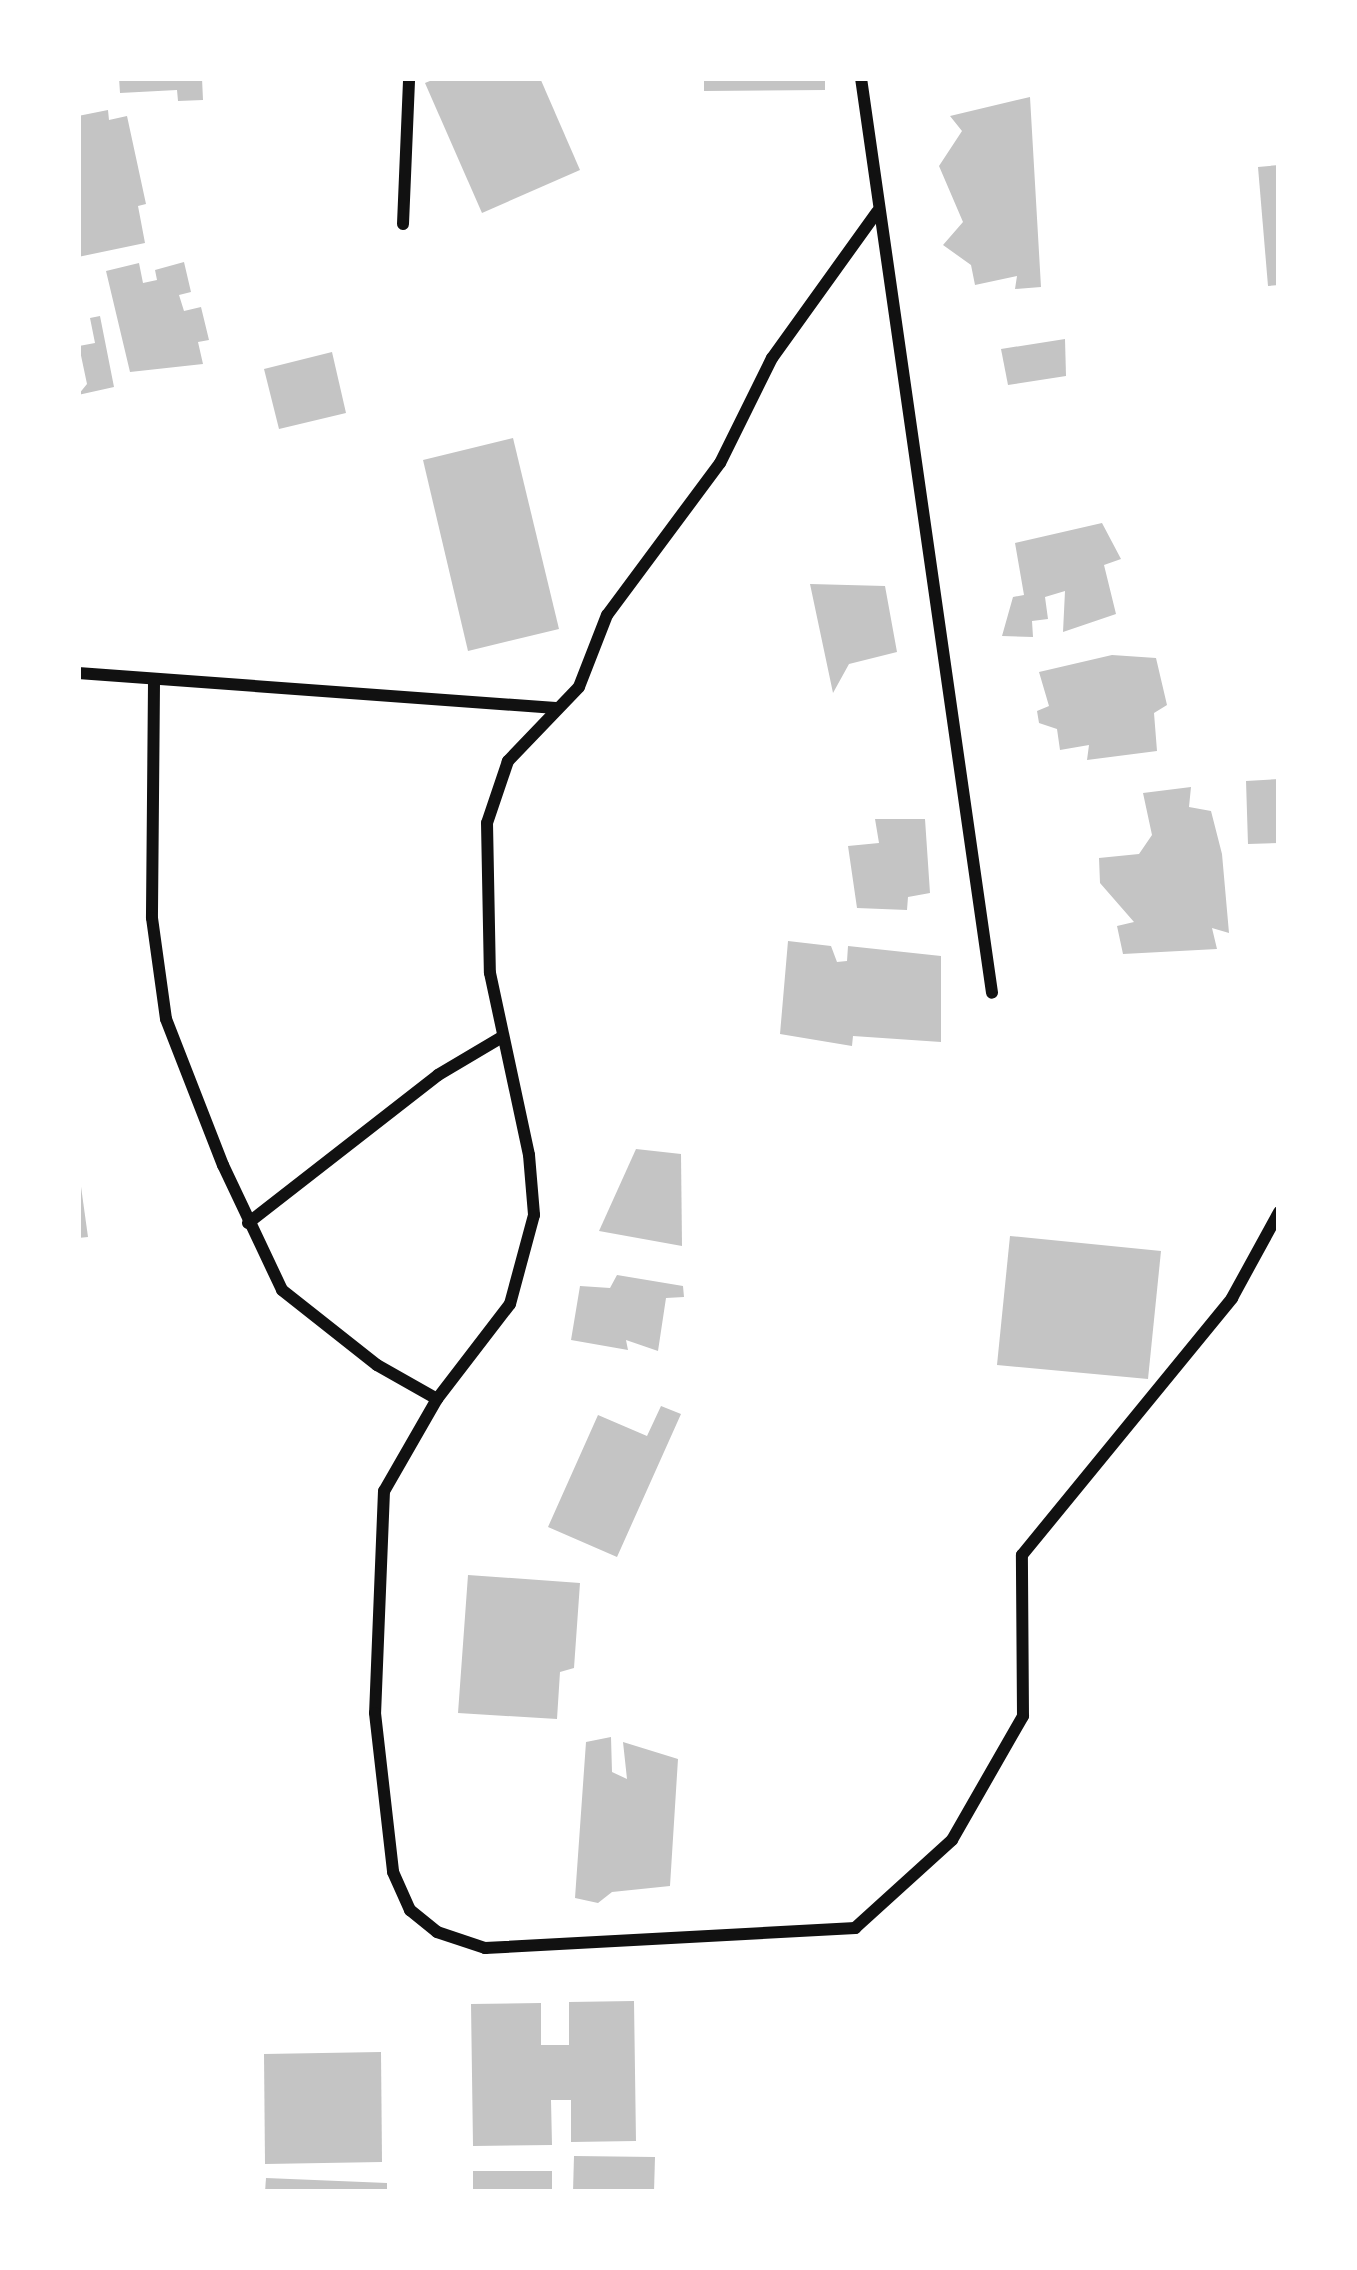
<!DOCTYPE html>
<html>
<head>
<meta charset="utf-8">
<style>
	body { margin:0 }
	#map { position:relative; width:1357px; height:2270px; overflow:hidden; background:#fff; font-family:Manrope,sans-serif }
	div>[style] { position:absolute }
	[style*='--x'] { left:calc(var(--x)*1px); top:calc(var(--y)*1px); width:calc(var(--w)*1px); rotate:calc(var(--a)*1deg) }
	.building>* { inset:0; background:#c4c4c4 }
	.minor>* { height:12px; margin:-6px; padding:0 6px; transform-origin:6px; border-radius:6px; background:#111 }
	span { translate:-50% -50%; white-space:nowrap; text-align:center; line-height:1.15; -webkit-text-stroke:9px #fff; paint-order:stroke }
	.frame { position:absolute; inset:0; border:81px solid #fff; pointer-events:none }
</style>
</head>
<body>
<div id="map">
	<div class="building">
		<i style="clip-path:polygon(119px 78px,202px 78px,203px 100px,178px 101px,177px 90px,120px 93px)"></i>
		<i style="clip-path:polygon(437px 78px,540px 78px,580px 170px,482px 213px,425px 83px)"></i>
		<i style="clip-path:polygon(704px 78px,825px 78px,825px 90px,704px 91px)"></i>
		<i style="clip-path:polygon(1030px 97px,1041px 287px,1015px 289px,1017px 276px,975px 285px,971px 265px,943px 245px,963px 222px,939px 166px,962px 131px,950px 116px)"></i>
		<i style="clip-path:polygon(108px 110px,109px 120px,127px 116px,146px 204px,138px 206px,145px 243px,78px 257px,78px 116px)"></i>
		<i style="clip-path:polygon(1279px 165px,1279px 285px,1268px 286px,1258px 167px)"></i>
		<i style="clip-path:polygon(184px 262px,191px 292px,179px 295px,184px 311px,201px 307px,209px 340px,198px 342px,203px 364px,130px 372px,106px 271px,139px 263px,143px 283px,157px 280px,155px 270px)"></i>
		<i style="clip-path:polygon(100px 316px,114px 387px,78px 395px,87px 384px,79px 346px,95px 343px,90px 318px)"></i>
		<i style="clip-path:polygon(1065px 339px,1066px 376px,1008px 385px,1001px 349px)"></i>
		<i style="clip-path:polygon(332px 352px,346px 413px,279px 429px,264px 369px)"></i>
		<i style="clip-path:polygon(513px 438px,559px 629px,468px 651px,423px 460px)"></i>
		<i style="clip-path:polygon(1102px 523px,1121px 559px,1104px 565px,1116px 614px,1063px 632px,1065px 591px,1045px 597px,1048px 619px,1032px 621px,1033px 637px,1002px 636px,1013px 597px,1024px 595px,1015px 543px)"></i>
		<i style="clip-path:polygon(810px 584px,885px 586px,897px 652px,849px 664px,833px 693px)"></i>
		<i style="clip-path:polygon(1112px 655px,1156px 658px,1167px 705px,1154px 713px,1157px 751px,1087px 760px,1089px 745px,1060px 750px,1057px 729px,1039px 723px,1037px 711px,1049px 706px,1039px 672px)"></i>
		<i style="clip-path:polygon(1279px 779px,1279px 843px,1248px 844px,1246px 781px)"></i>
		<i style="clip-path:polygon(1191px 787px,1189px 807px,1211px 811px,1222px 854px,1229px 933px,1212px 928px,1217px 949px,1123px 954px,1117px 926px,1134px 922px,1100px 883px,1099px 858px,1139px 854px,1152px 835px,1143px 793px)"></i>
		<i style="clip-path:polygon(875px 819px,925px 819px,930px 893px,908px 897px,907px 910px,857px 908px,848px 846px,879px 843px)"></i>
		<i style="clip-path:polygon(788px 941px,831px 946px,837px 962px,847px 961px,848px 946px,941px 956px,941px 1042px,853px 1036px,852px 1046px,780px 1034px)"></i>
		<i style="clip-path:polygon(636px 1149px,681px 1154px,682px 1246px,599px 1231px)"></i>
		<i style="clip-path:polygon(78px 1165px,88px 1237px,78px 1238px)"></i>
		<i style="clip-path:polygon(1010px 1236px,1161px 1251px,1148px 1379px,997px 1365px)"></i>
		<i style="clip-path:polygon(617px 1275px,683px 1286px,684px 1297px,666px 1298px,658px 1351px,626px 1340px,628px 1350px,571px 1340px,580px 1286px,610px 1288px)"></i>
		<i style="clip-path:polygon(661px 1406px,681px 1414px,617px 1557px,548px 1527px,598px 1415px,647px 1436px)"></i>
		<i style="clip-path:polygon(468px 1575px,580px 1583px,574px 1668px,560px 1672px,557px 1719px,458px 1713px)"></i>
		<i style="clip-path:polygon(611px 1737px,612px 1772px,627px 1779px,623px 1742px,678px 1759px,670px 1886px,612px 1892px,598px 1903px,575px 1898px,586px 1742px)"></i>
		<i style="clip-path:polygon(634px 2001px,636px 2141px,571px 2142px,571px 2100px,551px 2100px,552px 2145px,473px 2146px,471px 2004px,541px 2003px,541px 2045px,569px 2045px,569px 2002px)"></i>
		<i style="clip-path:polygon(381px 2052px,382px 2162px,265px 2164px,264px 2054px)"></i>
		<i style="clip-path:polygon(574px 2156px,655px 2157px,654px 2192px,573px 2192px)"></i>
		<i style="clip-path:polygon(473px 2171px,552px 2171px,552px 2192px,473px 2192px)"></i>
		<i style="clip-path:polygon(266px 2178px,387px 2183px,387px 2192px,265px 2192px)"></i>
	</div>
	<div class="minor">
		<i style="--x:861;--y:78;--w:924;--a:81.85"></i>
		<i style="--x:877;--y:212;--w:180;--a:125.7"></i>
		<i style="--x:772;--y:358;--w:117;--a:116.3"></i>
		<i style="--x:720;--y:463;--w:189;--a:126.6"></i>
		<i style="--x:607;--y:615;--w:77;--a:111.3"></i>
		<i style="--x:579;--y:687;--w:103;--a:133.8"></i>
		<i style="--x:508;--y:761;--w:65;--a:108.7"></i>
		<i style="--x:487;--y:823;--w:150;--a:88.9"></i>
		<i style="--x:490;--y:973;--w:186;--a:77.9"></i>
		<i style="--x:529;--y:1155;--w:60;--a:85.2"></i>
		<i style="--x:534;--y:1215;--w:92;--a:105.1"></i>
		<i style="--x:510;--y:1304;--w:120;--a:127.5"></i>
		<i style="--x:437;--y:1399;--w:106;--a:119.9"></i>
		<i style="--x:384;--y:1491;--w:222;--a:92.3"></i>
		<i style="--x:375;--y:1713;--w:160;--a:83.5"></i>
		<i style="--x:393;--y:1872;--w:42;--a:65.9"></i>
		<i style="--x:410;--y:1910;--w:35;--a:39"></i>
		<i style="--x:437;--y:1932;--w:51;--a:18.4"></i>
		<i style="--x:485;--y:1948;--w:371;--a:-3.1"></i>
		<i style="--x:855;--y:1928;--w:131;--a:-42.2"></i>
		<i style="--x:952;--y:1840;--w:143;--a:-60.2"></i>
		<i style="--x:1023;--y:1716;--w:161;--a:-90.4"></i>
		<i style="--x:1022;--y:1555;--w:332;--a:-50.7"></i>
		<i style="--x:1232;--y:1298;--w:98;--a:-61.3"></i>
		<i style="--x:403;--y:224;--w:146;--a:-87.6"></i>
		<i style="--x:78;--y:673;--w:479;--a:4.2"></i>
		<i style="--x:154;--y:683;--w:235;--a:90.5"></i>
		<i style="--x:152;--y:918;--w:102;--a:82.1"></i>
		<i style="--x:166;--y:1019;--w:157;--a:68.7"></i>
		<i style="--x:223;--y:1165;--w:138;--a:64.7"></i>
		<i style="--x:282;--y:1290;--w:121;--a:38.3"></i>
		<i style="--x:377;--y:1365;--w:69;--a:29.5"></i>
		<i style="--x:248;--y:1223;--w:241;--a:-37.9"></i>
		<i style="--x:438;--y:1075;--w:74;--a:-30.7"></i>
	</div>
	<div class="frame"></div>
</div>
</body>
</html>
